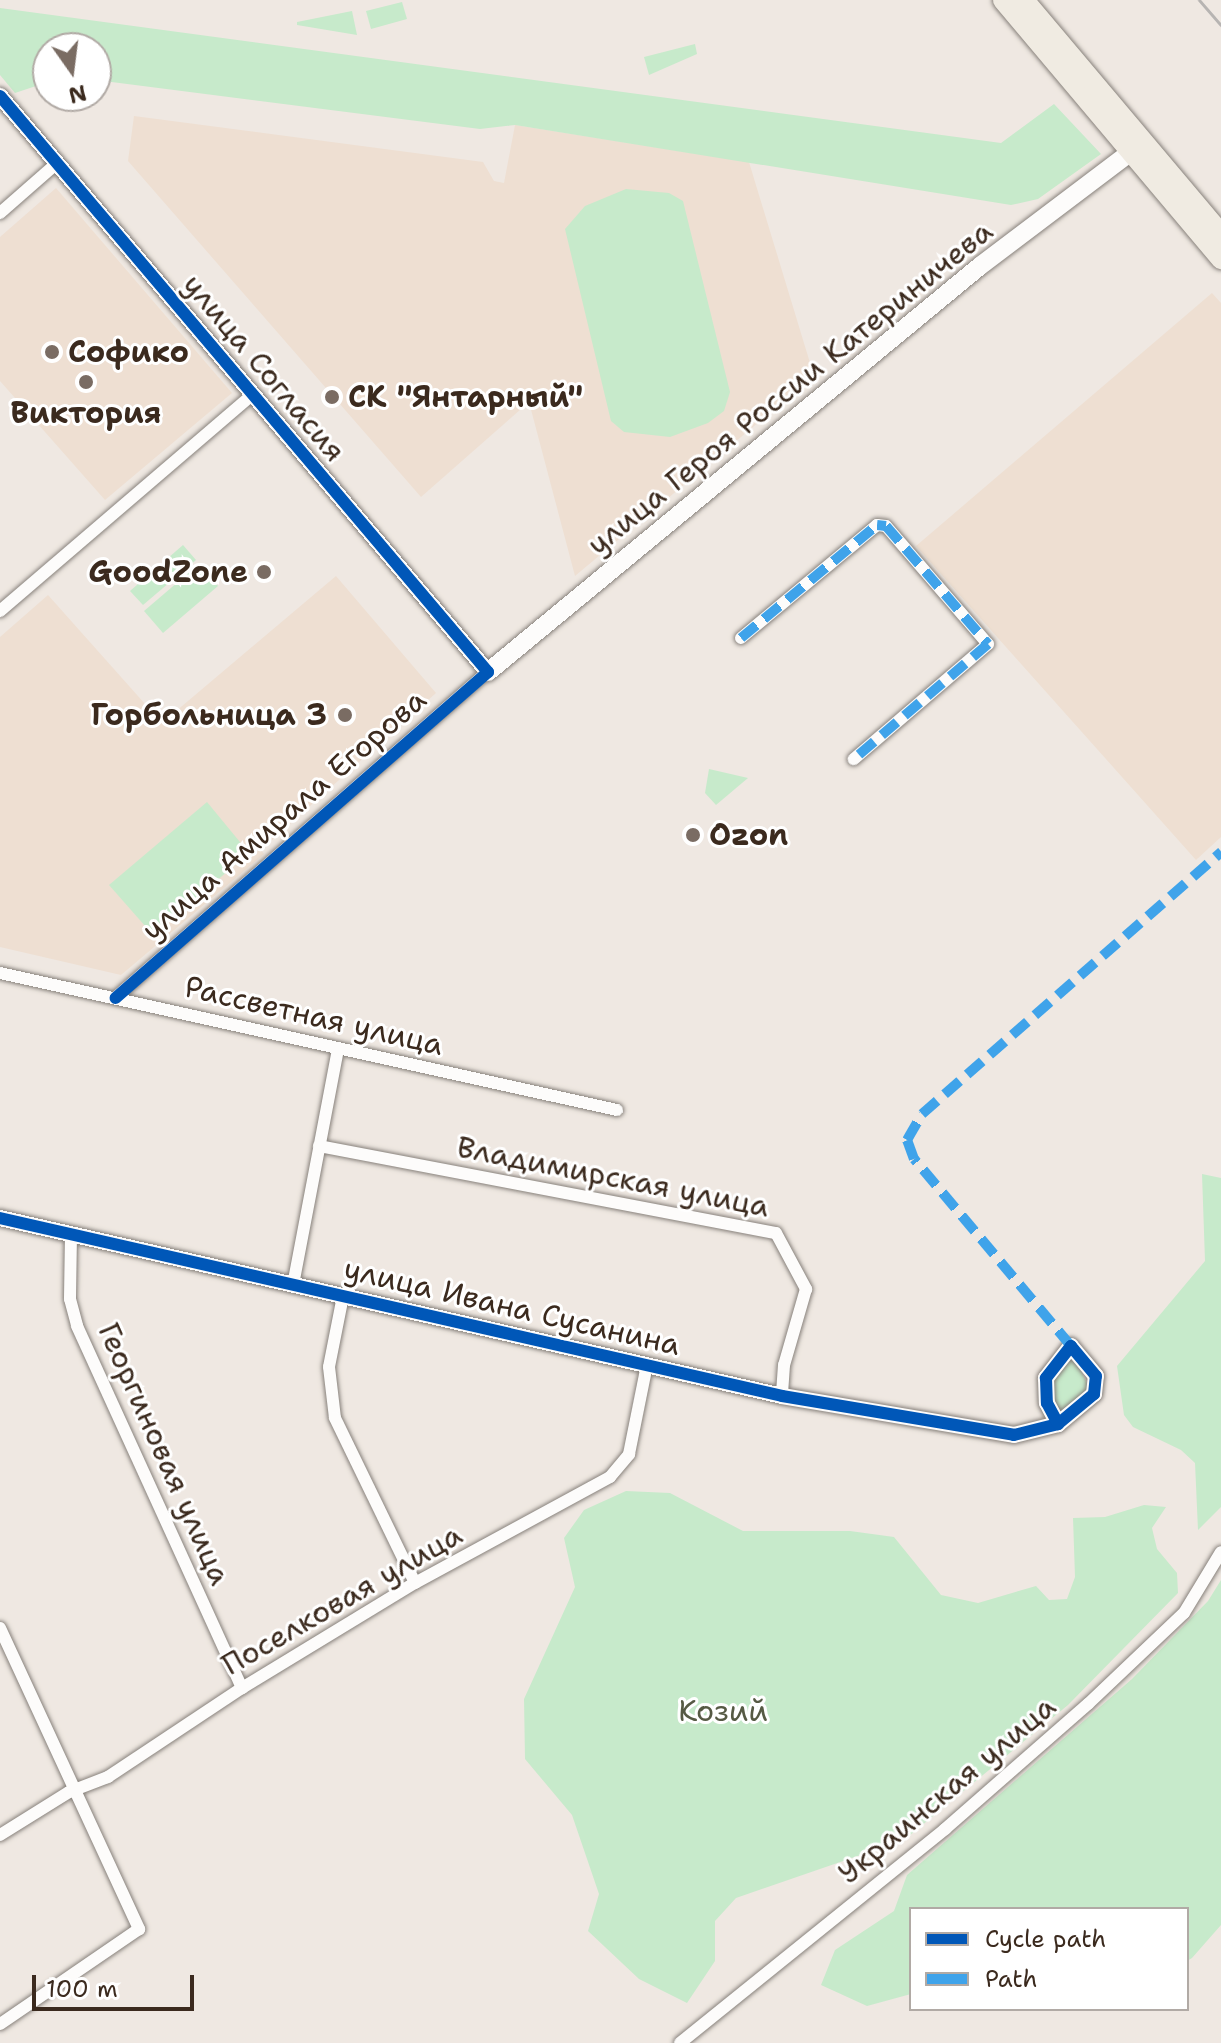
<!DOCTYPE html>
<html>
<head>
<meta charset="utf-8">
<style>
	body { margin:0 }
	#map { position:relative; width:1221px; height:2043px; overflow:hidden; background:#efe8e2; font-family:"Shantell Sans",sans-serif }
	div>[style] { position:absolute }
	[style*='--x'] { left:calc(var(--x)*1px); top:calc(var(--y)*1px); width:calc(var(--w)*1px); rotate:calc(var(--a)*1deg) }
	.built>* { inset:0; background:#eedfd2 }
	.green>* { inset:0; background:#c7eacb }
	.roads { filter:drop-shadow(0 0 2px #87817b) drop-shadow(0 0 2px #87817b) }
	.minor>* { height:12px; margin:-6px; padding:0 6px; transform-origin:6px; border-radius:6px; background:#fdfcfb }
	.tertiary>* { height:16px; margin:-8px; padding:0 8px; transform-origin:8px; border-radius:8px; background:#fdfcfb }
	.secondary>* { height:18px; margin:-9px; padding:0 9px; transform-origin:9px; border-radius:9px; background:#fdfcfb }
	.primary>* { height:20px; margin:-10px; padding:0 10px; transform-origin:10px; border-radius:10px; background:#f0ebe2 }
	.rail>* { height:3px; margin:-1.5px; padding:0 1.5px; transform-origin:1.5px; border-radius:1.5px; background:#b7b4b2 }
	.quiet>* { height:10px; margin-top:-5px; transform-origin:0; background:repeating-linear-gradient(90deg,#3fa3ea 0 20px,transparent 0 30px) }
	.cycleway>* { height:12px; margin:-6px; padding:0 6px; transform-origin:6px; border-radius:6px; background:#0057b8 }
	.dots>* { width:22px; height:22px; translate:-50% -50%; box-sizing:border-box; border:4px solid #fff; border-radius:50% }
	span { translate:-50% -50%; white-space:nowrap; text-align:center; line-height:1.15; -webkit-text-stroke:6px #fff; paint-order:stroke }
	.poi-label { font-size:30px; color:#3b2a1e; font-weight:700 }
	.left { translate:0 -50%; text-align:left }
	.right { translate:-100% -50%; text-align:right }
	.street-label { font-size:30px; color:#3b2a1e }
	.park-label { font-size:30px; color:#565a44 }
	.legend { position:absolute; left:909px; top:1907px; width:280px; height:104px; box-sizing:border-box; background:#fff; border:2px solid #b1aaa5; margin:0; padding:10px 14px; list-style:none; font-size:24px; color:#3b2a1e }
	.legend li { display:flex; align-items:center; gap:16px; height:40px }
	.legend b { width:40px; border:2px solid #b1aaa5 }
	.north { position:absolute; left:32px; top:32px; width:80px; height:80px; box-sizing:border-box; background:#fff; border:2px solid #b1aaa5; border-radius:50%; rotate:166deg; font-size:22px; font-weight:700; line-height:32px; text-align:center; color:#3b2a1e }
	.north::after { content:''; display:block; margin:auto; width:28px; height:36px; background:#7a6c63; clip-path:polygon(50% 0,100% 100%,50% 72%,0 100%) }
	.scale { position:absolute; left:32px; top:1975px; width:162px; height:36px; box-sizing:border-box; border:4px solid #3b2a1e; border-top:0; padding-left:10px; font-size:24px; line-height:28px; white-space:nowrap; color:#3b2a1e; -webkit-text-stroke:6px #fff; paint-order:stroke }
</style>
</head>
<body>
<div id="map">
	<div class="built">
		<i style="clip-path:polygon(134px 116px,483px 162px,494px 181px,504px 183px,515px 125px,749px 162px,814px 376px,575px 576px,529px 402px,421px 497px,128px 161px)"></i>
		<i style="clip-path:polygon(56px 188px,232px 393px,105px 500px,0 381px,0 237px)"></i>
		<i style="clip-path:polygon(1212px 293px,1221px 303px,1221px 837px,1196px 860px,916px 546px)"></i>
		<i style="clip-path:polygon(336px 576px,436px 693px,261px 850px,264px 854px,121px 975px,0 947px,0 637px,48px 595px,162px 723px)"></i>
	</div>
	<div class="green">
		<i style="clip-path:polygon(402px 2px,407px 19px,371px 29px,366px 11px)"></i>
		<i style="clip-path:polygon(0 8px,1001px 143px,1054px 104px,1101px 154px,1038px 199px,1011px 205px,515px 125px,480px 129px,96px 80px,96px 48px,48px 48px,48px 82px,15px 93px,0 75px)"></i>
		<i style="clip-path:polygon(352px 11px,357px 35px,297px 25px,297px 22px)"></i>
		<i style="clip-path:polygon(695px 44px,697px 54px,649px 75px,644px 57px)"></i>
		<i style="clip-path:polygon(626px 189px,669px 193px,683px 201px,730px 392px,724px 411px,708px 423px,670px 437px,624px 432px,611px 421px,565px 229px,585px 206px)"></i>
		<i style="clip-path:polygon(183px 545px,196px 560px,143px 605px,130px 591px)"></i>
		<i style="clip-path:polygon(199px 564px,218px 586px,163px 633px,144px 611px)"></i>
		<i style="clip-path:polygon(709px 769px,748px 778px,716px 805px,705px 793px)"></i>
		<i style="clip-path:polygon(207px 802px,249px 853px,153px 935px,109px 885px)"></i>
		<i style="clip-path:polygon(1202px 1174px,1221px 1178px,1221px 1507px,1198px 1530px,1195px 1463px,1181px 1450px,1133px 1427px,1124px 1415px,1117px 1366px,1205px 1261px)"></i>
		<i style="clip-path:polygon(1075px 1359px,1088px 1385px,1084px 1395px,1064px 1412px,1056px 1412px,1051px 1386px,1061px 1362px)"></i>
		<i style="clip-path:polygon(626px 1491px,670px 1493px,743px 1531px,850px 1531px,894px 1537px,941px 1595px,978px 1603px,1036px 1586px,1049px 1600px,1067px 1599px,1075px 1577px,1073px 1518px,1105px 1517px,1144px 1505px,1166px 1507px,1152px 1528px,1157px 1549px,1177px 1573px,1178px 1593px,1068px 1705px,904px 1840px,736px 1898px,715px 1921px,715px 1961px,687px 2003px,639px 1979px,588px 1931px,599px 1894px,572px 1815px,525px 1759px,524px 1699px,575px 1587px,564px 1538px,584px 1510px)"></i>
		<i style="clip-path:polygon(1221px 1580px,1221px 1925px,1192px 1958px,1187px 1961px,1187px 1909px,911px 1909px,911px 1994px,867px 2006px,821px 1985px,835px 1950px,894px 1911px,907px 1875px,1132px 1679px,1208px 1601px)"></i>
	</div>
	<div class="roads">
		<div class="minor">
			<i style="--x:0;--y:213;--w:74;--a:-41.2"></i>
			<i style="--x:0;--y:611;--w:332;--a:-40.6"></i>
			<i style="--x:741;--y:638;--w:177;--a:-39.7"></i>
			<i style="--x:877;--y:525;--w:9;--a:6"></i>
			<i style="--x:886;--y:526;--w:156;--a:49.2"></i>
			<i style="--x:988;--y:644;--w:177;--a:139.4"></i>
			<i style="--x:0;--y:973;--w:632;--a:12.52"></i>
			<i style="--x:115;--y:998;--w:495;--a:-41.2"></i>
			<i style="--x:319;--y:1146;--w:465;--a:10.8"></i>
			<i style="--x:776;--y:1233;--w:64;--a:61.8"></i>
			<i style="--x:806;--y:1289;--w:79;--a:106.1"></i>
			<i style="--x:784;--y:1365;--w:31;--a:94"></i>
			<i style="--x:71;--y:1234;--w:65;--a:90.9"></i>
			<i style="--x:70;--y:1299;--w:28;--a:75"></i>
			<i style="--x:77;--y:1326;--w:398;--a:65.5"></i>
			<i style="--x:293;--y:1285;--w:241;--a:-79.2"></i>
			<i style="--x:343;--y:1296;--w:72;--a:101.2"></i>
			<i style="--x:329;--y:1367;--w:51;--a:83.3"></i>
			<i style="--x:335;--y:1418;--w:183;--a:64.1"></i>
			<i style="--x:0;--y:1628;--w:332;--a:65.2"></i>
			<i style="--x:139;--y:1929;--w:168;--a:145.6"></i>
			<i style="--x:0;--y:1835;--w:81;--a:-31.9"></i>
			<i style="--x:69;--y:1792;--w:42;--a:-21"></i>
			<i style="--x:108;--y:1777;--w:161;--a:-33.6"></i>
			<i style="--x:242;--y:1688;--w:202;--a:-31.3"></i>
			<i style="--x:415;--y:1583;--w:222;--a:-28.5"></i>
			<i style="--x:610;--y:1477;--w:30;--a:-50"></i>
			<i style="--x:629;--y:1454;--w:91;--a:-78.6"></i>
			<i style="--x:680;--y:2043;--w:341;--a:-38.9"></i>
			<i style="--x:945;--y:1829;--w:190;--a:-41.2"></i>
			<i style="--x:1088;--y:1704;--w:132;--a:-43.5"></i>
			<i style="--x:1184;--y:1613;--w:71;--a:-58.8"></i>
		</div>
		<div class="tertiary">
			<i style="--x:0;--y:96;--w:755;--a:49.73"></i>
			<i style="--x:0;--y:1218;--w:802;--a:12.82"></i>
			<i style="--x:782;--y:1396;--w:235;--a:9.5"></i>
			<i style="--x:1014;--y:1435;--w:45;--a:-14"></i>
			<i style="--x:1058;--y:1424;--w:47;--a:-39.8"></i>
			<i style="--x:1094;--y:1394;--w:18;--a:-84"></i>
			<i style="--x:1096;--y:1376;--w:39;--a:-130"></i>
			<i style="--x:1071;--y:1346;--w:41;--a:128"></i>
			<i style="--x:1046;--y:1378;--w:25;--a:88"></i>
			<i style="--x:1047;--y:1403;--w:24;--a:62"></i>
		</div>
		<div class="secondary">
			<i style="--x:488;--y:672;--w:638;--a:-39.53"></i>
			<i style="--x:980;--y:266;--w:189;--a:-37.1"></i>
		</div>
		<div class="primary">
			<i style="--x:1003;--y:0;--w:339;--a:49.9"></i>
			<i style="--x:1024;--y:0;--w:306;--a:49.9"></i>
		</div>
	</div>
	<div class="rail">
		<i style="--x:1199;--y:0;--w:33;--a:49"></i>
	</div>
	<div class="quiet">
		<i style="--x:741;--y:638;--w:177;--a:-39.7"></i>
		<i style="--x:877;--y:525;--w:9;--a:6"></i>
		<i style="--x:886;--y:526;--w:156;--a:49.2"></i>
		<i style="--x:988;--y:644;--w:177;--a:139.4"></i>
		<i style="--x:1071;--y:1346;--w:244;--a:-130"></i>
		<i style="--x:914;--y:1159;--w:20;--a:-110"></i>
		<i style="--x:907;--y:1140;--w:30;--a:-60"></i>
		<i style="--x:922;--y:1114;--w:398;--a:-41.2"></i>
	</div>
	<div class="cycleway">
		<i style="--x:0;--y:96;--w:755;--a:49.73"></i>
		<i style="--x:488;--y:672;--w:495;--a:138.8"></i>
		<i style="--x:0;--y:1218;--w:802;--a:12.82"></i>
		<i style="--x:782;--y:1396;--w:235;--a:9.5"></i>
		<i style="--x:1014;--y:1435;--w:45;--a:-14"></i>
		<i style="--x:1058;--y:1424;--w:47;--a:-39.8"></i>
		<i style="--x:1094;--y:1394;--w:18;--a:-84"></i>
		<i style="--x:1096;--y:1376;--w:39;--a:-130"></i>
		<i style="--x:1071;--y:1346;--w:41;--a:128"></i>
		<i style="--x:1046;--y:1378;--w:25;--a:88"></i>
		<i style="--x:1047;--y:1403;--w:24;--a:62"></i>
	</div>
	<div class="dots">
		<i style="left:52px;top:352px;background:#7a6c63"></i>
		<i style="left:86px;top:382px;background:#7a6c63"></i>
		<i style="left:332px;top:397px;background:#7a6c63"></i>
		<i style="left:264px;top:572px;background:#7a6c63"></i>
		<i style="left:345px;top:715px;background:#7a6c63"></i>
		<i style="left:693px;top:835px;background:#7a6c63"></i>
	</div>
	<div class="poi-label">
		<span class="left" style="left:68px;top:352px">Софико</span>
		<span class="left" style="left:348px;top:397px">СК "Янтарный"</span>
		<span style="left:86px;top:413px">Виктория</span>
		<span class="right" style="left:248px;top:572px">GoodZone</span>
		<span class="right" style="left:327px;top:715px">Горбольница 3</span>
		<span class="left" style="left:709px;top:835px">Ozon</span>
	</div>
	<div class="street-label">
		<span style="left:264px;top:368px;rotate:50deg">улица Согласия</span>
		<span style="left:790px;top:388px;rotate:-39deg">улица Героя России Катериничева</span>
		<span style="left:284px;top:815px;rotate:-41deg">улица Амирала Егорова</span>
		<span style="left:314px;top:1016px;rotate:13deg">Рассветная улица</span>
		<span style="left:613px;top:1177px;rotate:11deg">Владимирская улица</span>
		<span style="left:512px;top:1307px;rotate:13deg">улица Ивана Сусанина</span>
		<span style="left:164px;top:1454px;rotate:66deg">Георгиновая улица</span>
		<span style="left:342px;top:1600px;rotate:-30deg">Поселковая улица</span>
		<span style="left:947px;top:1790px;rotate:-40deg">Украинская улица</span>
	</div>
	<div class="park-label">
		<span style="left:723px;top:1711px">Козий</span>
	</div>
	<ul class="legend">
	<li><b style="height:10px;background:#0057b8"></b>Cycle path</li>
	<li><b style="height:10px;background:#3fa3ea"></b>Path</li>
	</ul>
	<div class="north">N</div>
	<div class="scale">100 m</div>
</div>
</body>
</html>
